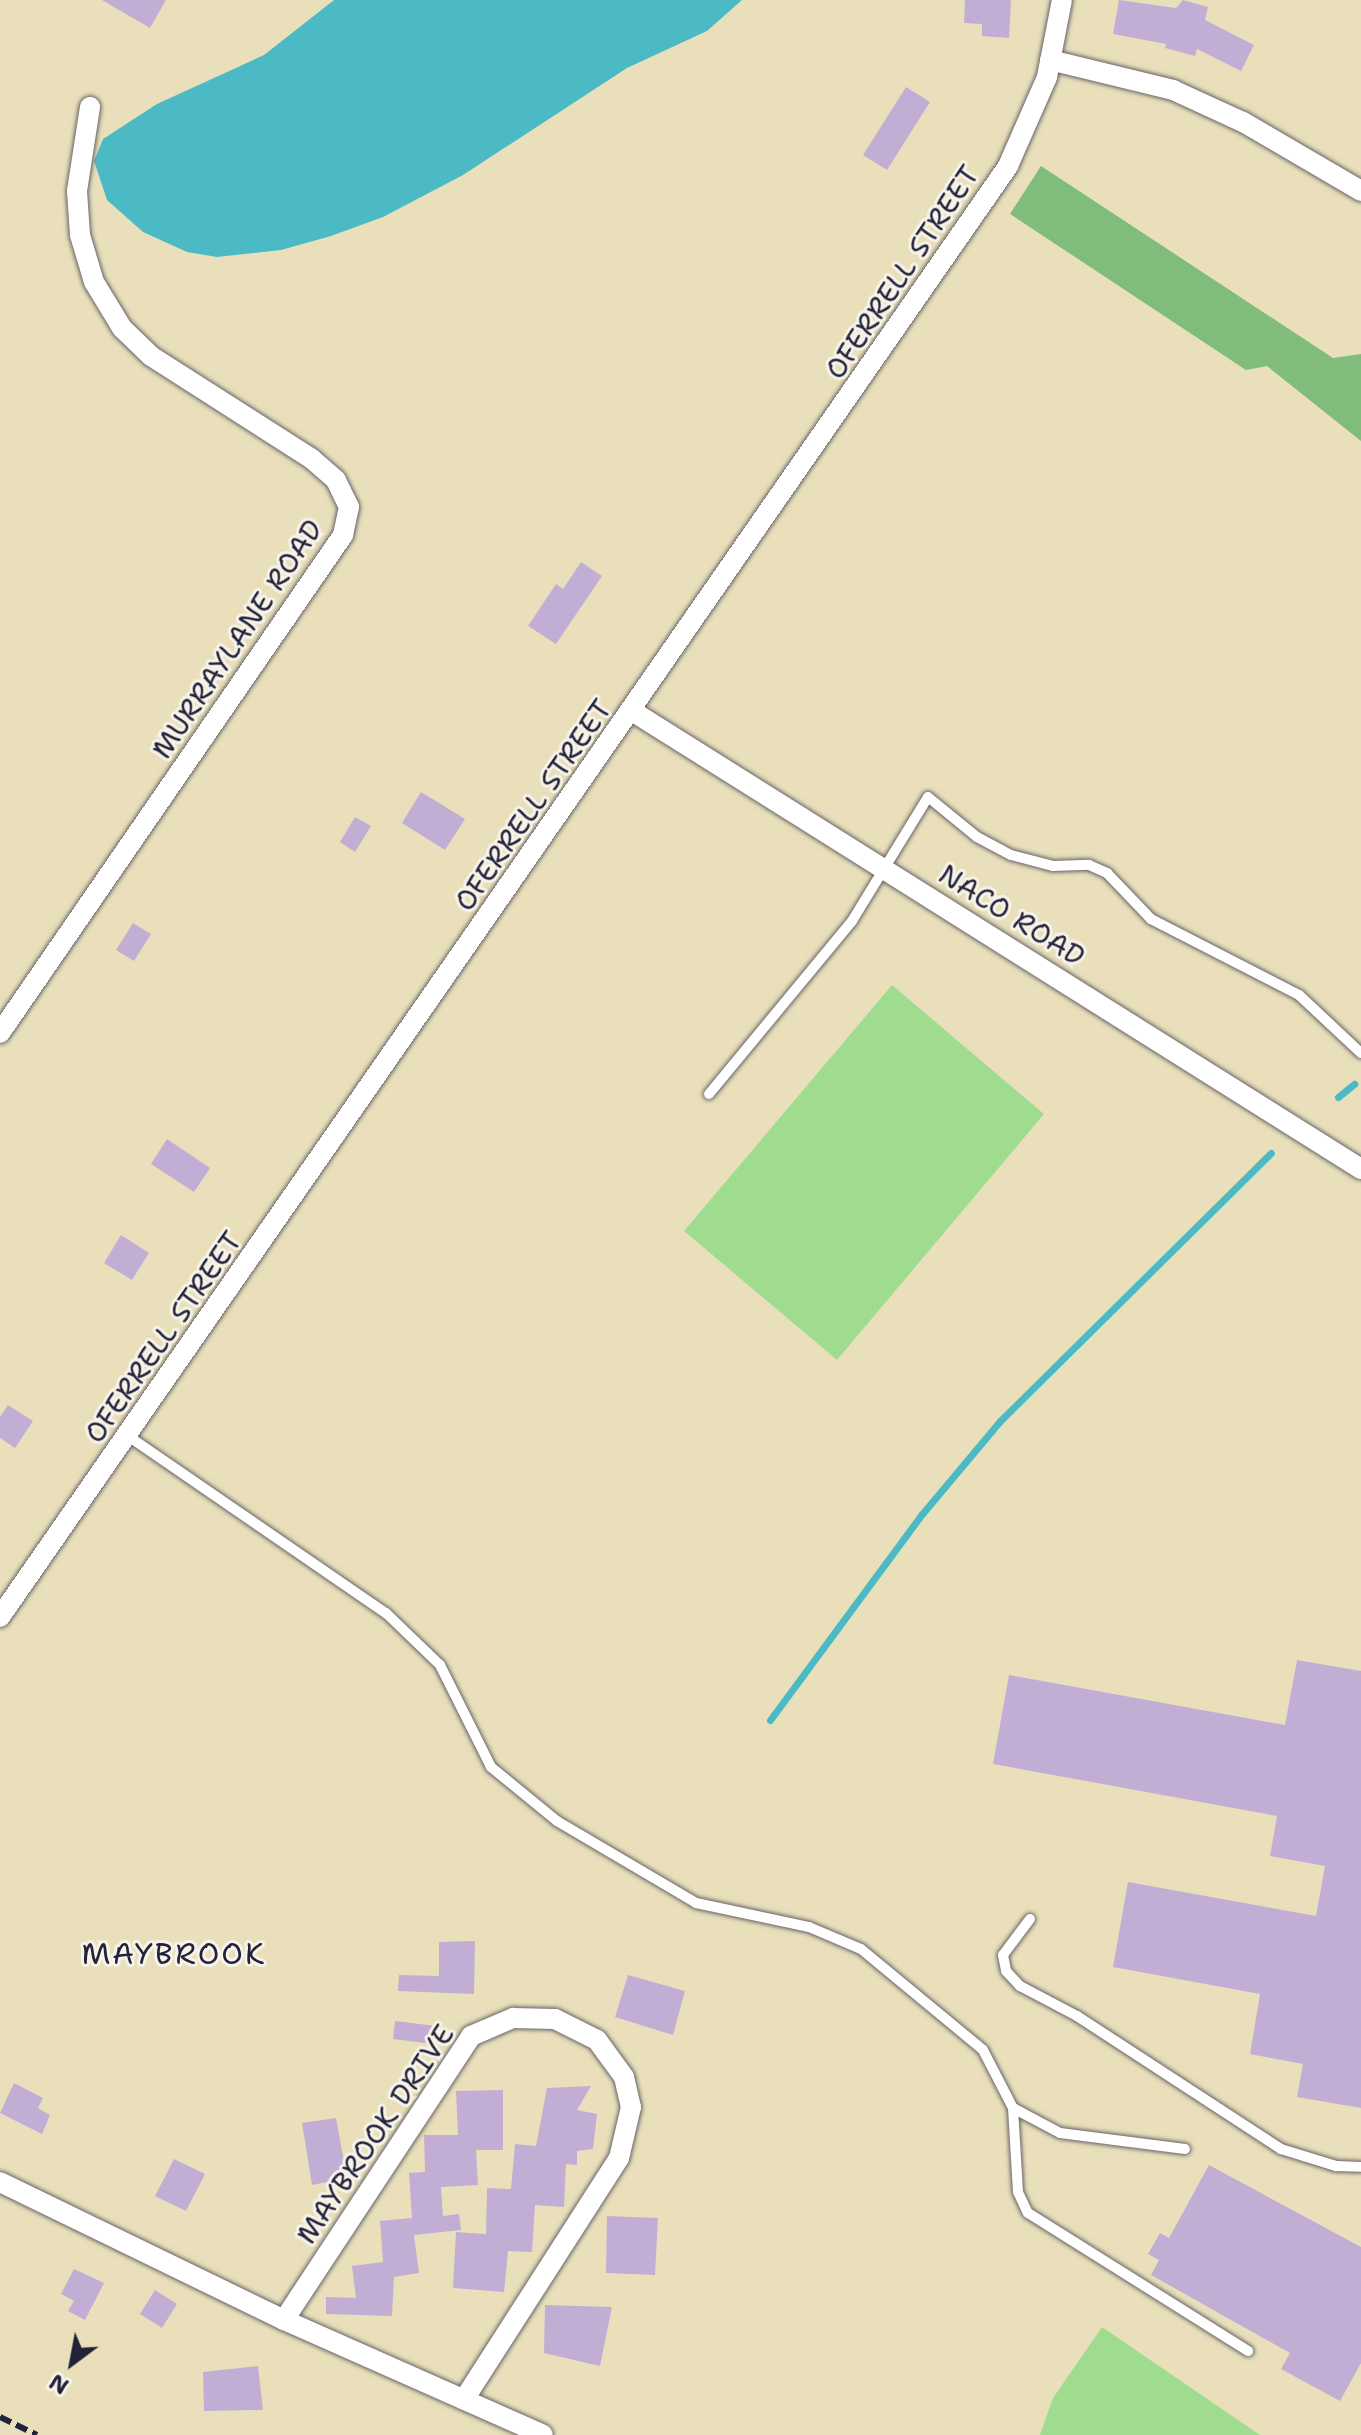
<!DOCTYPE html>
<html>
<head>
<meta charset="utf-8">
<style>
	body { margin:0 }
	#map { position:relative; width:1361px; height:2435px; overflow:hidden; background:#e9e0bb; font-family:"Shantell Sans",sans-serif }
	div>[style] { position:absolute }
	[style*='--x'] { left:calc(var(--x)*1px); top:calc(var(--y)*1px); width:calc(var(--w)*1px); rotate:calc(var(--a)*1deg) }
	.green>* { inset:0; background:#a0dc90 }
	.forest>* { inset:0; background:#80bc7a }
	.water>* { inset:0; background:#4cbac5 }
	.stream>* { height:7px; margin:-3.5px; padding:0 3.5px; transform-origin:3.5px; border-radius:3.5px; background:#4cbac5 }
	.building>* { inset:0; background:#c2add5 }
	.roads { filter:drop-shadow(0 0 2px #686468) drop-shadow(0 0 2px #686468) }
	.lane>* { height:10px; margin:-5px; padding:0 5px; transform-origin:5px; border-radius:5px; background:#fff }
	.street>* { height:20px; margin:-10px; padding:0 10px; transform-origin:10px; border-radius:10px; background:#fff }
	.rail>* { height:6px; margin-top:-3px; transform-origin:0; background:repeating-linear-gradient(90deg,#22223b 0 12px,transparent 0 18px) }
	span { translate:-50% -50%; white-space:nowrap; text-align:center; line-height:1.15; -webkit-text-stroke:6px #f7f3e8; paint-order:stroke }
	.street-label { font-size:28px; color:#22223b }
	.neighbourhood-label { font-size:30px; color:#22223b; letter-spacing:2px }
	.north { position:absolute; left:32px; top:2323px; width:80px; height:80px; -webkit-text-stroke:6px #f7f3e8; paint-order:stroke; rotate:212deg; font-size:22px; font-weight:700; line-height:32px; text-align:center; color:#22223b }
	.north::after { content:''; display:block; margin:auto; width:28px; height:36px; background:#22223b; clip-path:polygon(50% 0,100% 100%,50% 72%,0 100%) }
</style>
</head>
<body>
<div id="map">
	<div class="green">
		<i style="clip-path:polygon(892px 985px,1044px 1114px,837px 1360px,684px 1231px)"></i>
		<i style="clip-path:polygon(1102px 2327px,1260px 2435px,1040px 2435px,1053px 2398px)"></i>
	</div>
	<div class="forest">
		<i style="clip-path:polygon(1041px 166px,1333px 358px,1361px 354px,1361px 441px,1267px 366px,1246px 370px,1010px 214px)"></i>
	</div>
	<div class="water">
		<i style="clip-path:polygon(334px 0,742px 0,707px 31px,627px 68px,463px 175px,383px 217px,331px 236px,281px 250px,217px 257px,187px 252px,143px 232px,107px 200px,94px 161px,103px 139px,157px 104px,264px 55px)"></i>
	</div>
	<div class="stream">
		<i style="--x:1338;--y:1097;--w:21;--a:-39"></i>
		<i style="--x:770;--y:1720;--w:256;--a:-53.6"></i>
		<i style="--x:922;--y:1514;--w:121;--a:-50"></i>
		<i style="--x:1000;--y:1421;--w:381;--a:-44.7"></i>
	</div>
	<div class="building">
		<i style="clip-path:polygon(102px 0,166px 0,150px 28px)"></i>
		<i style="clip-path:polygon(965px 0,1011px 0,1009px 38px,982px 36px,982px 24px,964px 23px)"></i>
		<i style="clip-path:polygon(1119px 0,1176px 8px,1183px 0,1208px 7px,1205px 20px,1254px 45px,1241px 71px,1197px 49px,1195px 56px,1165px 48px,1166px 44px,1113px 34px)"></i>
		<i style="clip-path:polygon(906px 87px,930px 102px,887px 170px,863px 155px)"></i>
		<i style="clip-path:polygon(581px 562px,602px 576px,556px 644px,528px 626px,556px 584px,563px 589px)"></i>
		<i style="clip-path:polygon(421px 792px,465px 819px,445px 850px,402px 823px)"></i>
		<i style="clip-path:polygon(355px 817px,371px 826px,355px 852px,340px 842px)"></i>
		<i style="clip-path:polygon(133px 923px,151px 934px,134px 961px,116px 950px)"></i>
		<i style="clip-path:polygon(167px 1139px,210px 1168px,194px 1192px,151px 1164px)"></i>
		<i style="clip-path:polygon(121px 1235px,149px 1253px,132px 1280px,104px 1263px)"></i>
		<i style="clip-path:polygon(8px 1405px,33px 1421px,15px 1448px,0 1438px,0 1417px)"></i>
		<i style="clip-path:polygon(1297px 1660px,1361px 1671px,1361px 2108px,1297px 2097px,1303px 2064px,1250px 2054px,1260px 1994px,1113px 1967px,1128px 1882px,1316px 1916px,1325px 1866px,1270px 1856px,1277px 1816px,993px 1764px,1009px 1675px,1285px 1725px)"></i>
		<i style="clip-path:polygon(475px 1941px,474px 1994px,398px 1991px,399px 1975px,439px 1976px,439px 1942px)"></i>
		<i style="clip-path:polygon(628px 1975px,685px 1991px,673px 2035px,615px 2017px)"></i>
		<i style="clip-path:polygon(395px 2021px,436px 2026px,433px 2044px,393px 2039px)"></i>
		<i style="clip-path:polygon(14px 2083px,43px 2098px,38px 2108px,50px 2115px,42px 2134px,0 2113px)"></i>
		<i style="clip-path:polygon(591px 2086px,577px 2110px,597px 2114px,593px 2149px,577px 2151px,577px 2165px,566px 2164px,564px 2207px,535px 2205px,532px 2252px,508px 2251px,504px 2292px,453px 2288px,456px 2232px,486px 2234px,487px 2188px,511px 2189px,515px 2144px,536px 2146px,547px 2088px)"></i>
		<i style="clip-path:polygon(503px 2090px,503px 2150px,476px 2150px,478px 2185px,441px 2187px,443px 2216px,459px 2214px,461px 2230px,414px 2235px,419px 2273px,394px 2277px,392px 2316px,326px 2314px,326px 2297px,356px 2298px,352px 2266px,383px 2262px,380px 2221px,412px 2218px,409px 2173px,425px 2172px,424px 2135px,458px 2135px,456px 2091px)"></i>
		<i style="clip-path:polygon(336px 2118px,347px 2178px,312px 2185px,302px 2123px)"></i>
		<i style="clip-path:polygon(174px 2159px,205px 2174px,186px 2211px,155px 2196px)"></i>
		<i style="clip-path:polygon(1209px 2165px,1361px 2247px,1361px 2363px,1340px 2401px,1281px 2369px,1290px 2353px,1151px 2275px,1159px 2260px,1148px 2254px,1160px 2233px,1169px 2238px)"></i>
		<i style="clip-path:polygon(607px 2216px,658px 2218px,655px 2275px,606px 2273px)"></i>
		<i style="clip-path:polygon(74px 2269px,104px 2283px,85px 2320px,68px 2311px,74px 2301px,61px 2294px)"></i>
		<i style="clip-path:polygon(155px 2290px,177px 2304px,162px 2328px,140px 2314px)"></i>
		<i style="clip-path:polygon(545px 2305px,612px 2307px,600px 2366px,544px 2353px)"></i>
		<i style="clip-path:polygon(258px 2366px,263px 2410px,204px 2411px,203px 2372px)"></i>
	</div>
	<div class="roads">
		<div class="lane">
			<i style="--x:709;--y:1094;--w:224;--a:-50.4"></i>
			<i style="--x:852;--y:921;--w:145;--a:-58.5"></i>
			<i style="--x:928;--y:797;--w:63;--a:39.2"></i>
			<i style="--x:977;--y:837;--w:38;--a:28"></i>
			<i style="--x:1011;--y:855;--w:43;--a:14.7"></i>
			<i style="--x:1053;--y:866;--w:36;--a:-2"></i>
			<i style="--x:1089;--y:865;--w:20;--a:24"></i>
			<i style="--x:1107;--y:873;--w:64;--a:46.3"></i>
			<i style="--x:1151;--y:919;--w:166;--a:27.2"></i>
			<i style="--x:1299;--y:995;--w:85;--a:43.1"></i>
			<i style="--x:128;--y:1436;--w:313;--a:34.5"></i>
			<i style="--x:386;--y:1613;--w:75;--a:43.9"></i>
			<i style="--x:440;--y:1665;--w:114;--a:63.4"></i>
			<i style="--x:491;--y:1767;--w:85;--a:39.3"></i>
			<i style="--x:557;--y:1821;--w:161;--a:30.5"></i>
			<i style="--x:696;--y:1903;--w:116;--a:12"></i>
			<i style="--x:809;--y:1927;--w:56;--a:22.9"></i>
			<i style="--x:861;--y:1949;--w:158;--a:39.6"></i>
			<i style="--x:983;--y:2050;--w:65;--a:62.7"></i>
			<i style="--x:1013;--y:2108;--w:84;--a:86.6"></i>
			<i style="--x:1018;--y:2192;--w:23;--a:65"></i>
			<i style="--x:1028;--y:2213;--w:260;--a:32.1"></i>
			<i style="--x:1030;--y:1919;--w:45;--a:126.9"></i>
			<i style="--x:1003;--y:1955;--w:16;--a:79"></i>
			<i style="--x:1006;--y:1971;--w:21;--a:47"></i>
			<i style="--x:1020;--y:1986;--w:64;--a:27.8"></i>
			<i style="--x:1077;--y:2016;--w:244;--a:33.1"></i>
			<i style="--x:1281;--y:2149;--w:58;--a:17.2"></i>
			<i style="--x:1336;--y:2166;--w:25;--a:2"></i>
			<i style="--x:1013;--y:2108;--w:53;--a:28"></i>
			<i style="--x:1060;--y:2133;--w:126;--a:7.3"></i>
		</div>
		<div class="street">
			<i style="--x:1050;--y:60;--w:127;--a:13.7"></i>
			<i style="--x:1173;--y:90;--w:77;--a:24.6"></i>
			<i style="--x:1243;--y:122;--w:137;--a:30.3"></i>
			<i style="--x:632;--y:711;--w:861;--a:32.14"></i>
			<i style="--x:0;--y:1033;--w:605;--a:-55.44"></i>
			<i style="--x:343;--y:535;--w:29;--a:-78"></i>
			<i style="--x:349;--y:507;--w:30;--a:-116"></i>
			<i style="--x:336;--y:480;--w:32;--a:-139"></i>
			<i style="--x:312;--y:459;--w:191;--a:-147.4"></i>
			<i style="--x:151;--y:356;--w:40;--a:-136"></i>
			<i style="--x:122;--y:328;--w:54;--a:-121.3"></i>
			<i style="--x:94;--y:282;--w:49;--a:-106.6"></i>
			<i style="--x:80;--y:235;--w:44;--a:-93.9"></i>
			<i style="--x:77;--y:191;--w:85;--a:-81.2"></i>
			<i style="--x:0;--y:1617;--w:1767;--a:-55.21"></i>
			<i style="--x:1008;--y:166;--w:97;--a:-66.3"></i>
			<i style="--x:1047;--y:77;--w:78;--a:-79"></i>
			<i style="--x:0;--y:2182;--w:316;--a:25.9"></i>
			<i style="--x:284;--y:2320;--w:283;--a:23.9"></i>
			<i style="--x:284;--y:2320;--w:340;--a:-56.6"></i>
			<i style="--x:471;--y:2036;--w:46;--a:-23.2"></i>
			<i style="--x:513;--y:2018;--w:42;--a:1.4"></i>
			<i style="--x:555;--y:2019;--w:47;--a:26.6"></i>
			<i style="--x:597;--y:2040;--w:46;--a:53.9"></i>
			<i style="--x:624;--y:2077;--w:31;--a:77"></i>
			<i style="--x:631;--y:2107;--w:52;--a:103.2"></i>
			<i style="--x:619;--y:2158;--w:287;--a:122.7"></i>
		</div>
	</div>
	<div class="rail">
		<i style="--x:0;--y:2417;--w:41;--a:25.9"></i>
	</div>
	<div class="street-label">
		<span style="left:902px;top:272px;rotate:-56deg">OFERRELL STREET</span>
		<span style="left:237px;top:639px;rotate:-56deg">MURRAYLANE ROAD</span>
		<span style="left:533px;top:805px;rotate:-55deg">OFERRELL STREET</span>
		<span style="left:1012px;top:915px;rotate:32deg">NACO ROAD</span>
		<span style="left:163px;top:1337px;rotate:-55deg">OFERRELL STREET</span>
		<span style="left:375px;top:2134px;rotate:-56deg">MAYBROOK DRIVE</span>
	</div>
	<div class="neighbourhood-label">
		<span style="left:174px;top:1954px">MAYBROOK</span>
	</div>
	<div class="north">N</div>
</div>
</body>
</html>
